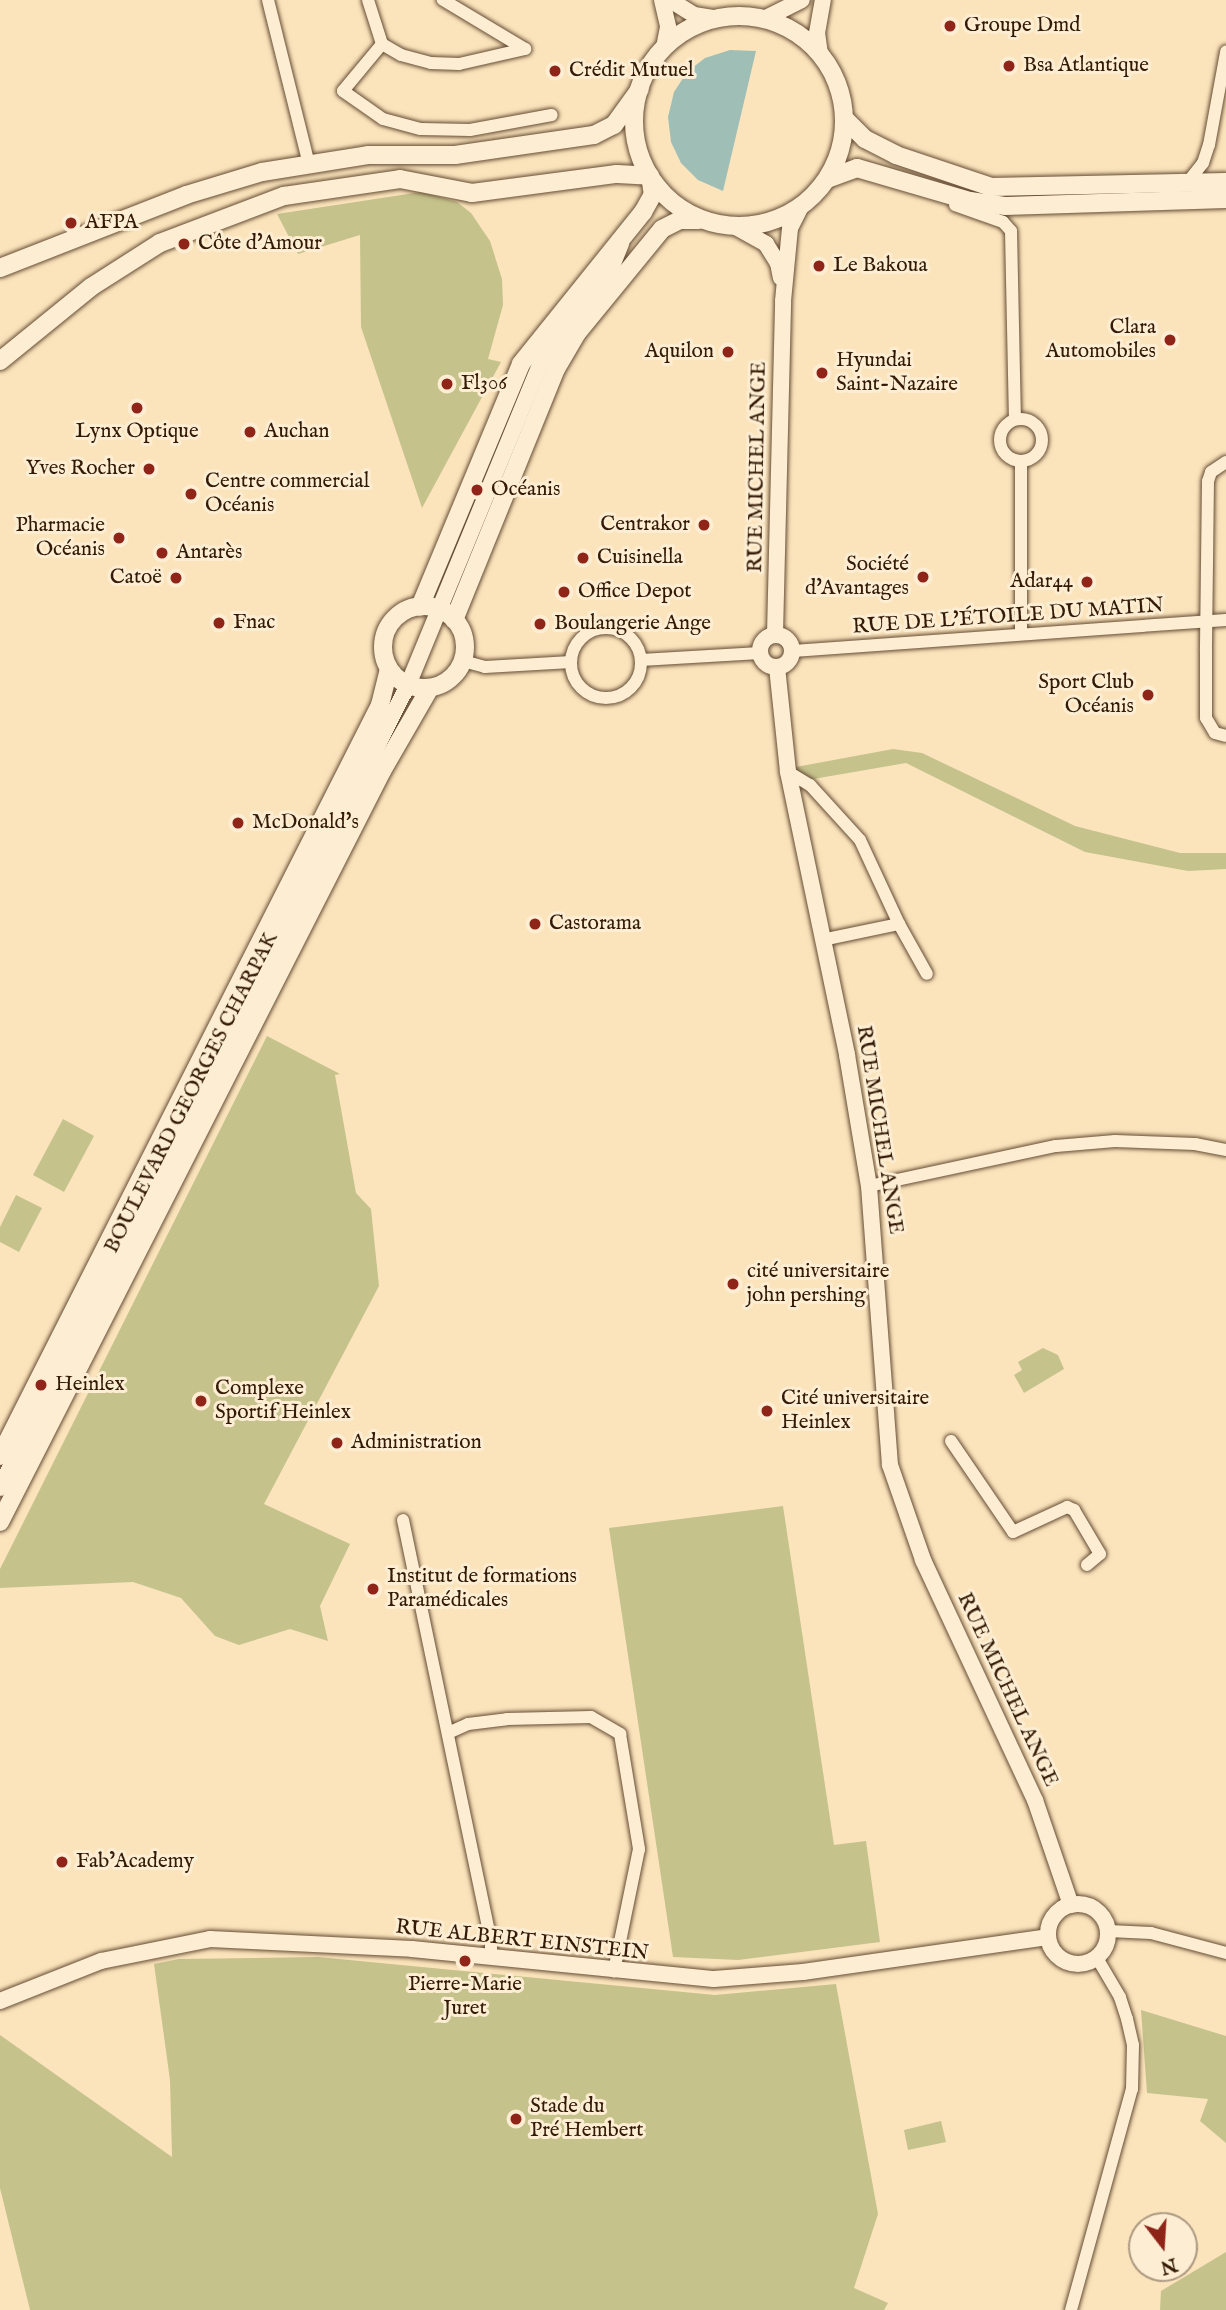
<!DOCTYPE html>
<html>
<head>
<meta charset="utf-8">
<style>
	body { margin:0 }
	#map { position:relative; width:1226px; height:2310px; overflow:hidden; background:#fbe4bc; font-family:"IM FELL English",serif }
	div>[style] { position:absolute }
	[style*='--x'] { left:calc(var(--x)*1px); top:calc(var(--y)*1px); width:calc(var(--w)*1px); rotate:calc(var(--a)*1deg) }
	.green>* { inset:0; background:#c5c28c }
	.water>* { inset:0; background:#9fbeb6 }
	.roads { filter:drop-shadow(0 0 2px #654c34) drop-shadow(0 0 2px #654c34) }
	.minor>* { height:12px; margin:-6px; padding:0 6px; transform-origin:6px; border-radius:6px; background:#fcedd3 }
	.minor>.ring { margin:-6px; padding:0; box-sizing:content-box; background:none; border:12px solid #fcedd3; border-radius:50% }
	.tertiary>* { height:16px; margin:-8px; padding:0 8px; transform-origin:8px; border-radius:8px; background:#fcedd3 }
	.tertiary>.ring { margin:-8px; padding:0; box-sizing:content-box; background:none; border:16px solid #fcedd3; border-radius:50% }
	.secondary>* { height:18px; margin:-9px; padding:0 9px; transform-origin:9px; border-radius:9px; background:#fcedd3 }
	.secondary>.ring { margin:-9px; padding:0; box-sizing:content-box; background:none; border:18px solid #fcedd3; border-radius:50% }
	.dots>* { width:19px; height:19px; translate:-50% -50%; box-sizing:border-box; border:4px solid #fcedd3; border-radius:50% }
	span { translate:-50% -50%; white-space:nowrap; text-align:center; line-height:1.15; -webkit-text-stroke:6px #fcedd3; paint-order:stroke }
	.poi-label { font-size:21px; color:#331a06 }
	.left { translate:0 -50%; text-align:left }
	.right { translate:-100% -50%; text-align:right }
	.street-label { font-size:21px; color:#331a06 }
	.north { position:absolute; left:1128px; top:2212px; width:70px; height:70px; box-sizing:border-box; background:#fcedd3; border:2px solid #ac9981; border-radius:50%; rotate:163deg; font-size:19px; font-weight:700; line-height:28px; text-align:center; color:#331a06 }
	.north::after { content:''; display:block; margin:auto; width:24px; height:32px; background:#8f2418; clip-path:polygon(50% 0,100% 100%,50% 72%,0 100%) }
</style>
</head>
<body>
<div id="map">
	<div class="green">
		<i style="clip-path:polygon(421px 192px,457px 202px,471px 213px,490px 241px,502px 279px,503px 305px,488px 359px,501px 362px,422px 508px,361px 327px,360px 235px,298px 254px,277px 214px)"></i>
		<i style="clip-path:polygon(893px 749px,922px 753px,1075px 826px,1180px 853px,1226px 853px,1226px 869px,1188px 871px,1085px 852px,906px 763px,796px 782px,796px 767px)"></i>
		<i style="clip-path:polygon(267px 1036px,340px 1074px,335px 1075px,356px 1193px,371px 1209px,379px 1286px,264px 1504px,350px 1544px,320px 1606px,328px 1641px,290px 1629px,239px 1645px,215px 1636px,181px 1598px,133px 1582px,0 1588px,0 1569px)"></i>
		<i style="clip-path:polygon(63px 1119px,94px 1136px,64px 1192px,33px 1175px)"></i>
		<i style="clip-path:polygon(16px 1195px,42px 1208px,19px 1252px,0 1242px,0 1227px)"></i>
		<i style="clip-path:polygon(1043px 1348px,1058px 1355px,1064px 1369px,1024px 1393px,1014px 1375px,1022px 1370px,1018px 1362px)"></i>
		<i style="clip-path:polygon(783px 1506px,834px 1845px,866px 1841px,880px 1942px,738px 1960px,673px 1957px,609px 1528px)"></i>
		<i style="clip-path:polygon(318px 1957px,715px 1995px,836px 1984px,878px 2214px,854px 2288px,888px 2303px,884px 2310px,30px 2310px,0 2188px,0 2035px,172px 2157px,170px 2080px,154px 1964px,179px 1959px)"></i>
		<i style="clip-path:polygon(1141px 2010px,1226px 2036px,1226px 2143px,1200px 2121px,1208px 2099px,1147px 2093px)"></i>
		<i style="clip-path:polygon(941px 2121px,946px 2142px,908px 2150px,904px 2130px)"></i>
		<i style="clip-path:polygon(1226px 2252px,1226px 2310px,1160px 2310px,1161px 2291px)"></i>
	</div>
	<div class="water">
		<i style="clip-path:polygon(730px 50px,756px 51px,723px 191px,698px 180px,681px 163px,671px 142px,668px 117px,674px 92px,687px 72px,705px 58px)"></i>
	</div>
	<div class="roads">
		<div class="minor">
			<i style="--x:268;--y:0;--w:169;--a:76"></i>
			<i style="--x:368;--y:0;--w:46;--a:72.3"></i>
			<i style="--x:382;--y:44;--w:22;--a:30"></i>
			<i style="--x:401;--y:55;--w:31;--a:15"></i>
			<i style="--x:431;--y:63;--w:28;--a:2"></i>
			<i style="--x:459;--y:64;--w:68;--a:-12.8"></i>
			<i style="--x:525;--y:49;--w:96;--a:-149.1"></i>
			<i style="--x:382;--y:44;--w:61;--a:129.7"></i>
			<i style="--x:343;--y:91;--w:49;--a:35"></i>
			<i style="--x:383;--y:119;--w:39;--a:15"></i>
			<i style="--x:421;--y:129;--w:49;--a:1.2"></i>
			<i style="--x:470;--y:130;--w:83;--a:-10.4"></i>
			<i style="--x:1188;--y:182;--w:24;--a:-52"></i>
			<i style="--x:1203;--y:163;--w:19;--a:-72"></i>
			<i style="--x:1209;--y:145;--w:95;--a:-79.6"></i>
			<i style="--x:955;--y:205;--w:51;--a:19.5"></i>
			<i style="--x:1003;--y:222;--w:12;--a:48"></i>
			<i style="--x:1011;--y:231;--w:188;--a:88.8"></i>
			<i class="ring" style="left:1000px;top:419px;width:30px;height:30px"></i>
			<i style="--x:1226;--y:462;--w:18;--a:146"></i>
			<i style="--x:1211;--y:472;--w:9;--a:108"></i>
			<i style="--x:1208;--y:481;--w:170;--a:90.7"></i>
			<i style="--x:1206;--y:651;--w:67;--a:90"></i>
			<i style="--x:1206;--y:718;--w:17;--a:59"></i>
			<i style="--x:1215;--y:733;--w:11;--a:15"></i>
			<i class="ring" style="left:571px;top:628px;width:58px;height:58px"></i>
			<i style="--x:1021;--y:634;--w:173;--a:-90"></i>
			<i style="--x:793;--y:651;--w:434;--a:-4.1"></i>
			<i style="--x:641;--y:660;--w:119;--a:-3.4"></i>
			<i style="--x:463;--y:661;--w:23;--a:15"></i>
			<i style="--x:485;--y:667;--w:86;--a:-3.3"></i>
			<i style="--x:788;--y:772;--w:26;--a:31"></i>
			<i style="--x:810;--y:785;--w:74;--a:47.7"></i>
			<i style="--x:860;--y:840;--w:93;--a:65.1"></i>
			<i style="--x:822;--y:940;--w:79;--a:-11.7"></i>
			<i style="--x:899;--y:924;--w:57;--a:60.8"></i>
			<i style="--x:869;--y:1186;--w:191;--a:-12.1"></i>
			<i style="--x:1056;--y:1146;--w:59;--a:-4.8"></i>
			<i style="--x:1115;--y:1141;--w:80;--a:2.1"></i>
			<i style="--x:1195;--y:1144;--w:32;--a:11"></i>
			<i style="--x:951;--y:1441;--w:110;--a:55.7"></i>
			<i style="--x:1013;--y:1532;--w:60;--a:-24.8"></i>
			<i style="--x:1067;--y:1507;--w:8;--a:23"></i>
			<i style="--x:1074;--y:1510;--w:51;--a:59.4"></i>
			<i style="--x:1100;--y:1554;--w:17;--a:140"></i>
			<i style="--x:403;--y:1520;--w:430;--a:78.2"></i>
			<i style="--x:491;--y:1941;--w:17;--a:90"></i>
			<i style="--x:448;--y:1733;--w:22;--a:-24"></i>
			<i style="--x:468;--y:1724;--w:39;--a:-7"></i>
			<i style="--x:507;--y:1719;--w:84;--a:-1.4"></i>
			<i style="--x:591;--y:1717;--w:34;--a:30"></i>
			<i style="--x:620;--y:1734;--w:117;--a:80.6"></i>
			<i style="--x:639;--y:1849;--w:125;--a:101.6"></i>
			<i style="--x:1109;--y:1931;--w:42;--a:2.7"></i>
			<i style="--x:1151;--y:1933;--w:78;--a:14.9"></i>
			<i style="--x:1071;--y:2310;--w:229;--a:-74.6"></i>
			<i style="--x:1132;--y:2089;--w:44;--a:-88.7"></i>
			<i style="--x:1133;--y:2045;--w:27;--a:-103"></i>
			<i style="--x:1127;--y:2019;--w:23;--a:-108"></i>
			<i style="--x:1120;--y:1997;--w:45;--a:-120.5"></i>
		</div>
		<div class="tertiary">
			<i style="--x:662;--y:0;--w:28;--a:77"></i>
			<i style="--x:668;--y:27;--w:21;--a:101"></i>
			<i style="--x:670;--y:0;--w:28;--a:32"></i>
			<i style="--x:694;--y:15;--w:24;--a:9"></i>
			<i style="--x:764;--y:19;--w:42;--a:-26.6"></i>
			<i style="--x:820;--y:54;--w:21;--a:-98"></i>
			<i style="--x:817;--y:33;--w:34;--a:-80"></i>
			<i style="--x:734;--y:226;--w:37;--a:29"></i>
			<i style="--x:766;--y:244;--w:22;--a:58"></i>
			<i style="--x:778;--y:263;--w:15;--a:79"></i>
			<i style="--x:775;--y:634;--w:333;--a:-88.6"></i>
			<i style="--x:783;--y:301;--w:73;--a:-84.5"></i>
			<i style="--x:790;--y:228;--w:25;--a:-63"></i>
			<i class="ring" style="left:760px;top:635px;width:16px;height:16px"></i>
			<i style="--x:777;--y:667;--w:106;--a:84"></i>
			<i style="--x:788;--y:772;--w:289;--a:78.2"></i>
			<i style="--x:847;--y:1055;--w:133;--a:80.5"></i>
			<i style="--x:869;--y:1186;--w:280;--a:85.7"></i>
			<i style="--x:890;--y:1465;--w:101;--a:70.8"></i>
			<i style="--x:923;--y:1560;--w:265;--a:65"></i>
			<i style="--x:1035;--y:1800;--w:111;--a:71.1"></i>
			<i style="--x:0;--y:1488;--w:901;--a:-63.07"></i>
			<i style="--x:408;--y:685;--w:354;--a:-67.6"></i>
			<i style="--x:543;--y:358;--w:105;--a:-51.6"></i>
			<i style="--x:608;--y:276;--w:35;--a:-68"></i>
			<i class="ring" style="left:1048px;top:1904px;width:44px;height:44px"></i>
			<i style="--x:0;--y:2001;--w:109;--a:-21.6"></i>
			<i style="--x:101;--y:1961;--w:111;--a:-11.4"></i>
			<i style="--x:210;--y:1939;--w:202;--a:2.8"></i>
			<i style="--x:412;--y:1949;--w:303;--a:5.7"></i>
			<i style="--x:714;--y:1979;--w:89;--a:-4.5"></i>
			<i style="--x:803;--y:1972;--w:247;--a:-8.1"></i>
		</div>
		<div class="secondary">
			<i class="ring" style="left:634px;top:16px;width:192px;height:192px"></i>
			<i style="--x:845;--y:119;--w:28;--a:45"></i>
			<i style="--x:865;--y:139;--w:35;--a:27"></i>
			<i style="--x:896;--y:155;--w:100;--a:18.6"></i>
			<i style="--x:991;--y:187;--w:235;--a:-1.2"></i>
			<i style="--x:827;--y:179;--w:32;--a:-20"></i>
			<i style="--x:857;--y:168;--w:118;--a:16.3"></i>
			<i style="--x:970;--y:201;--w:35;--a:8"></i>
			<i style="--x:1005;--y:206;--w:221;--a:-1.8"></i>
			<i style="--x:0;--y:268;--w:200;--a:-21.4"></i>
			<i style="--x:186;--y:195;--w:79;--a:-16.8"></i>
			<i style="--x:262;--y:172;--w:107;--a:-9.1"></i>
			<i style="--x:368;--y:155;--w:87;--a:0"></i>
			<i style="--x:455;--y:155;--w:140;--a:-8.2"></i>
			<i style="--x:594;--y:135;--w:22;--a:-27"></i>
			<i style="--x:614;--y:125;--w:44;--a:-54.2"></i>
			<i style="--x:0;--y:361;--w:117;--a:-39.1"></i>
			<i style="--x:91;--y:287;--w:82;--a:-32.5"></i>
			<i style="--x:160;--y:243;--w:133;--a:-20.8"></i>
			<i style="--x:284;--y:196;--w:117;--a:-8.3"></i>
			<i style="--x:400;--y:179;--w:73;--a:11"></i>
			<i style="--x:472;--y:193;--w:146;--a:-7.5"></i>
			<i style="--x:617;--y:174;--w:33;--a:3"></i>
			<i style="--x:650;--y:176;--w:18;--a:81"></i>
			<i style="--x:653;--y:194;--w:21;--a:119"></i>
			<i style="--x:643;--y:212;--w:195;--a:128.8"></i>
			<i style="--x:521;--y:364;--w:263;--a:112.6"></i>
			<i class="ring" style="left:383px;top:606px;width:64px;height:64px"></i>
			<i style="--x:454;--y:620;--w:271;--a:-67.9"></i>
			<i style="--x:556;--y:369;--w:42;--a:-59.7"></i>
			<i style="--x:577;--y:333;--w:134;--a:-50.7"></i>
			<i style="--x:662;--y:229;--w:20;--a:-27"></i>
			<i style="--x:680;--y:220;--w:19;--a:0"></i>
			<i style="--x:0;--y:1456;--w:842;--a:-63.16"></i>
			<i style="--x:380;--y:705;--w:37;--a:-76"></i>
			<i style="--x:0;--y:1522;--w:843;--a:-63.04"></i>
			<i style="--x:382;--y:771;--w:96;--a:-60"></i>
		</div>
	</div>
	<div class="dots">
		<i style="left:950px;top:26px;background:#8f2418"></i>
		<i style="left:1009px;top:66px;background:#8f2418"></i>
		<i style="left:555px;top:71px;background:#8f2418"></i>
		<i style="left:71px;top:223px;background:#8f2418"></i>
		<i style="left:184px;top:244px;background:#8f2418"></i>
		<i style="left:819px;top:266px;background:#8f2418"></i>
		<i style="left:1170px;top:340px;background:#8f2418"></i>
		<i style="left:728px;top:352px;background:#8f2418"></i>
		<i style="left:822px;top:373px;background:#8f2418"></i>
		<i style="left:447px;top:384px;background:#8f2418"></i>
		<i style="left:137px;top:408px;background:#8f2418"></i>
		<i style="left:250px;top:432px;background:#8f2418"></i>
		<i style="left:149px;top:469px;background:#8f2418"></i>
		<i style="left:477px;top:490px;background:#8f2418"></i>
		<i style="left:191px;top:494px;background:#8f2418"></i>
		<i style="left:704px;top:525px;background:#8f2418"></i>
		<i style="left:119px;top:538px;background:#8f2418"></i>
		<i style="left:162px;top:553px;background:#8f2418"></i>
		<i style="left:583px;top:558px;background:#8f2418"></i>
		<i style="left:923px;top:577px;background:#8f2418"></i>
		<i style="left:176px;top:578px;background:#8f2418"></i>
		<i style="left:1087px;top:582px;background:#8f2418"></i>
		<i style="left:564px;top:592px;background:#8f2418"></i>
		<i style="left:219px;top:623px;background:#8f2418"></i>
		<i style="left:540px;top:624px;background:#8f2418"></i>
		<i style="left:1148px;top:695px;background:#8f2418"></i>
		<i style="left:238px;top:823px;background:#8f2418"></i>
		<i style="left:535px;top:924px;background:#8f2418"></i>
		<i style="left:733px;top:1284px;background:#8f2418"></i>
		<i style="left:41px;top:1385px;background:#8f2418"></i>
		<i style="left:201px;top:1401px;background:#8f2418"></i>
		<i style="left:767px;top:1411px;background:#8f2418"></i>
		<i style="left:337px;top:1443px;background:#8f2418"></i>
		<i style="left:373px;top:1589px;background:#8f2418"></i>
		<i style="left:62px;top:1862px;background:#8f2418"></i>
		<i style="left:465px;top:1961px;background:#8f2418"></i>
		<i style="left:516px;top:2119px;background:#8f2418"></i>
	</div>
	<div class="poi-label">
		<span class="left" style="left:964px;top:26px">Groupe Dmd</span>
		<span class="left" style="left:1023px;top:66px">Bsa Atlantique</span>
		<span class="left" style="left:569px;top:71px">Crédit Mutuel</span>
		<span class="left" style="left:85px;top:223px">AFPA</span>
		<span class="left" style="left:198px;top:244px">Côte d'Amour</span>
		<span class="left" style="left:833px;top:266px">Le Bakoua</span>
		<span class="right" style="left:1156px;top:340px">Clara<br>Automobiles</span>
		<span class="right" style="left:714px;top:352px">Aquilon</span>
		<span class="left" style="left:836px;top:373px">Hyundai<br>Saint-Nazaire</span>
		<span class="left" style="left:461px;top:384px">Fl306</span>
		<span style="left:137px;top:432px">Lynx Optique</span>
		<span class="left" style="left:264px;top:432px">Auchan</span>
		<span class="right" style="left:135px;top:469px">Yves Rocher</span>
		<span class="left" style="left:205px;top:494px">Centre commercial<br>Océanis</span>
		<span class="left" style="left:491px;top:490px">Océanis</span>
		<span class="right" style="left:690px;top:525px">Centrakor</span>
		<span class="right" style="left:105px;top:538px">Pharmacie<br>Océanis</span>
		<span class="left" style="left:176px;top:553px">Antarès</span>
		<span class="left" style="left:597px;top:558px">Cuisinella</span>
		<span class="right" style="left:909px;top:577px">Société<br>d'Avantages</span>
		<span class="right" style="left:162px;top:578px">Catoë</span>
		<span class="right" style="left:1073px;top:582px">Adar44</span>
		<span class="left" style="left:578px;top:592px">Office Depot</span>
		<span class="left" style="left:233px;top:623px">Fnac</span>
		<span class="left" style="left:554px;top:624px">Boulangerie Ange</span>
		<span class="right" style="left:1134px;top:695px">Sport Club<br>Océanis</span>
		<span class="left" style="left:252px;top:823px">McDonald's</span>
		<span class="left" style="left:549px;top:924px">Castorama</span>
		<span class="left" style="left:747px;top:1284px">cité universitaire<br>john pershing</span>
		<span class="left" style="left:55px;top:1385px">Heinlex</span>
		<span class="left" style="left:215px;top:1401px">Complexe<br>Sportif Heinlex</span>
		<span class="left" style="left:781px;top:1411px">Cité universitaire<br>Heinlex</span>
		<span class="left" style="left:351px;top:1443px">Administration</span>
		<span class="left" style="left:387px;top:1589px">Institut de formations<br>Paramédicales</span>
		<span class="left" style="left:76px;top:1862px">Fab’Academy</span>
		<span style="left:465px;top:1997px">Pierre-Marie<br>Juret</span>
		<span class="left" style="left:530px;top:2119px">Stade du<br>Pré Hembert</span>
	</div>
	<div class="street-label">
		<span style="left:758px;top:467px;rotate:-89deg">RUE MICHEL ANGE</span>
		<span style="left:1008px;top:617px;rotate:-4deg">RUE DE L'ÉTOILE DU MATIN</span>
		<span style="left:192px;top:1093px;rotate:-63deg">BOULEVARD GEORGES CHARPAK</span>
		<span style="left:879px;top:1130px;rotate:81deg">RUE MICHEL ANGE</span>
		<span style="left:1007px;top:1690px;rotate:65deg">RUE MICHEL ANGE</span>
		<span style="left:522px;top:1941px;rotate:6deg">RUE ALBERT EINSTEIN</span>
	</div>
	<div class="north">N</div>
</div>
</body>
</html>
